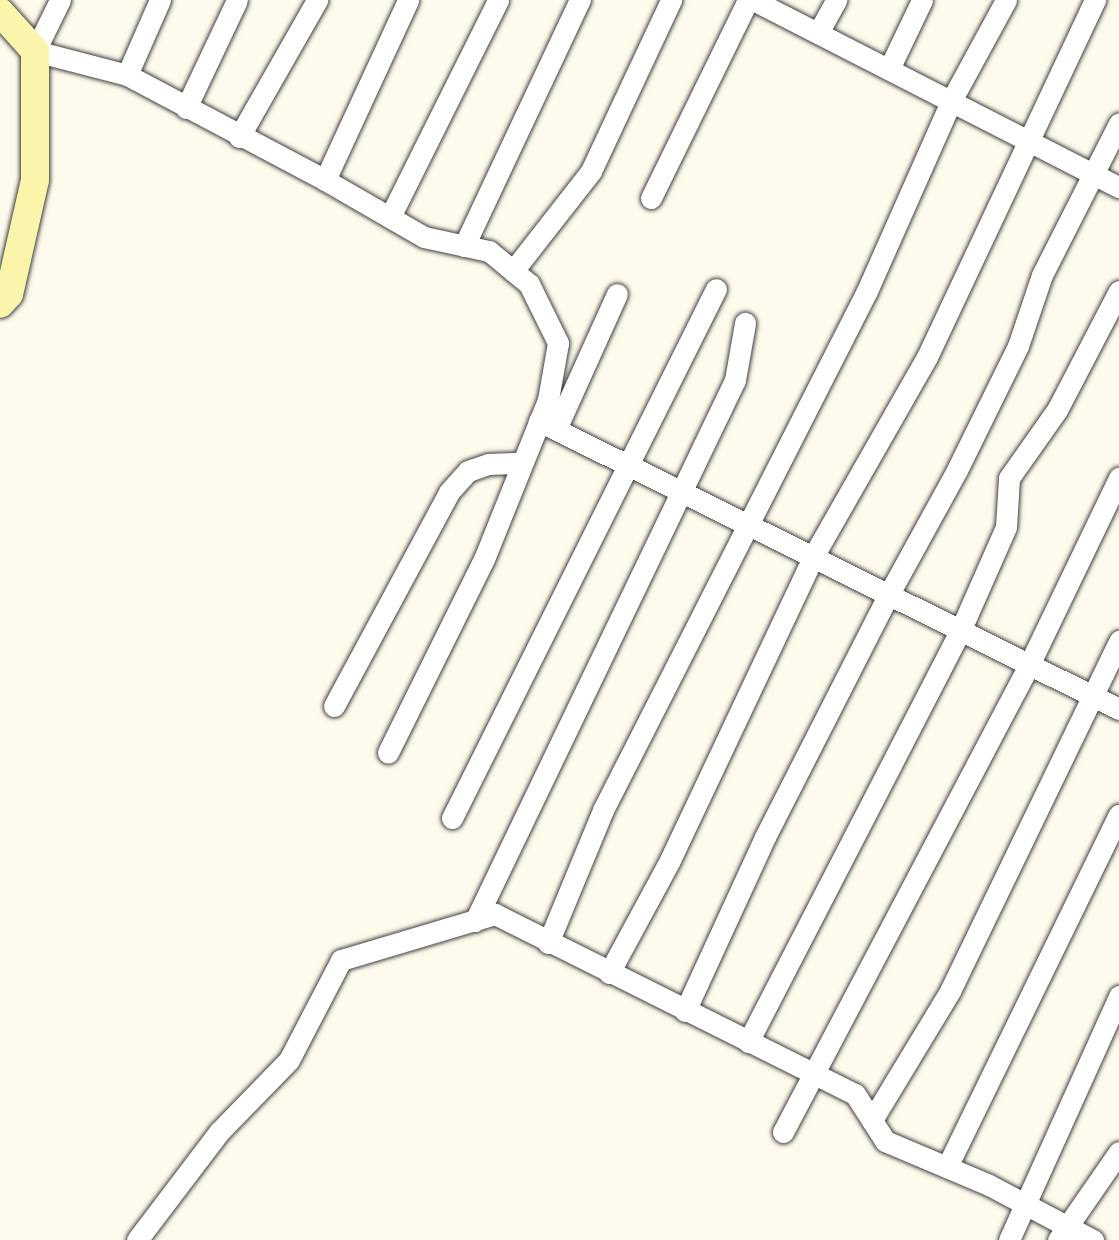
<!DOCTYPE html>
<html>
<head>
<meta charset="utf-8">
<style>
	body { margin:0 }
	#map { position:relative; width:1119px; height:1240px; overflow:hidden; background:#fefbec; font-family:"IBM Plex Serif",serif }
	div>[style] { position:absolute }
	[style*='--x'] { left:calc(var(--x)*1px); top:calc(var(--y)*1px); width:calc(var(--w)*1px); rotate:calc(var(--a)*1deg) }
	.roads { filter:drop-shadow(0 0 2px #3f3f3f) drop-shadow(0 0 2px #3f3f3f) }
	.street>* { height:21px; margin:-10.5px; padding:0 10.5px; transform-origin:10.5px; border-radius:10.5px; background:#fff }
	.secondary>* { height:28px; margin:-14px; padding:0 14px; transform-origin:14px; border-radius:14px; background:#faf5ab }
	span { translate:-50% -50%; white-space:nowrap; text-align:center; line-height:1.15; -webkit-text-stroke:6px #fff; paint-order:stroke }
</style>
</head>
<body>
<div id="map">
	<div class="roads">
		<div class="street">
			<i style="--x:60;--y:0;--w:57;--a:116.1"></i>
			<i style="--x:35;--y:51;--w:95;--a:14.6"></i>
			<i style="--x:127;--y:75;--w:224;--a:27.9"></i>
			<i style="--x:325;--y:180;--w:114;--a:29.9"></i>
			<i style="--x:424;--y:237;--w:66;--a:12.2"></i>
			<i style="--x:489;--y:251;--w:52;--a:39.5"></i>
			<i style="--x:529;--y:284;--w:66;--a:63.8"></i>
			<i style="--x:558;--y:343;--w:58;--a:100"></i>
			<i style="--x:548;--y:400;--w:171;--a:111.9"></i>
			<i style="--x:484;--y:559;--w:216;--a:116.4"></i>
			<i style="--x:753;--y:0;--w:411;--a:27.1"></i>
			<i style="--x:818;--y:33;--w:38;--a:-61"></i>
			<i style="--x:889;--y:69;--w:76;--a:-64.4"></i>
			<i style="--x:127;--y:75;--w:82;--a:-66.3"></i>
			<i style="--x:186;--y:108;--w:119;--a:-64.7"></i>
			<i style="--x:239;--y:137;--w:158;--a:-60.3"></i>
			<i style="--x:325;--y:180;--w:198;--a:-65.2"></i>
			<i style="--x:651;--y:198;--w:220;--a:-63.9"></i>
			<i style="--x:390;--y:217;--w:242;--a:-63.5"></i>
			<i style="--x:464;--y:246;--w:272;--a:-64.8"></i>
			<i style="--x:513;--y:271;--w:127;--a:-52"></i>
			<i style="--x:591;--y:171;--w:189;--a:-64.9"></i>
			<i style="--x:539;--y:421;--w:648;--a:26.41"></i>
			<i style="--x:556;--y:429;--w:148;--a:-65.7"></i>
			<i style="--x:334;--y:706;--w:243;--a:-61.7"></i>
			<i style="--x:449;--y:492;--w:28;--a:-48"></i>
			<i style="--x:468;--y:471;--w:21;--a:-19"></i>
			<i style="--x:488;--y:464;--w:33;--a:-2"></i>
			<i style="--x:452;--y:818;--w:591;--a:-63.48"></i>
			<i style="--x:475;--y:921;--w:600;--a:-64.33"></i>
			<i style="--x:735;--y:380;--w:58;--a:-80"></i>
			<i style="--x:548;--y:943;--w:144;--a:-67.5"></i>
			<i style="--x:603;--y:810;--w:582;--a:-63.04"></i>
			<i style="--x:867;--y:291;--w:208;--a:-66.1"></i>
			<i style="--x:951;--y:101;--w:115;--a:-61.4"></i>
			<i style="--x:609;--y:973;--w:128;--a:-61.6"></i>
			<i style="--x:670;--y:860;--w:337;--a:-64.7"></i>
			<i style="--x:814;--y:555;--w:228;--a:-60.3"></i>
			<i style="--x:927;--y:357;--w:395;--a:-64.8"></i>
			<i style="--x:685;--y:1011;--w:192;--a:-65.3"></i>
			<i style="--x:765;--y:837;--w:275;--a:-63"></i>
			<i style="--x:890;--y:592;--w:139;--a:-61.2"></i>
			<i style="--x:957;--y:470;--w:138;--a:-63.8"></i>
			<i style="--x:1018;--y:346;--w:75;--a:-71.3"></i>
			<i style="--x:1042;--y:275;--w:170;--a:-63.1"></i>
			<i style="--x:748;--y:1042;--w:465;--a:-62.7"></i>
			<i style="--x:961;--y:629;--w:111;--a:-66.2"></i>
			<i style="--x:1006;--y:527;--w:49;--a:-86.5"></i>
			<i style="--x:1009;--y:478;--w:83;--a:-54.8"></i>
			<i style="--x:1057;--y:410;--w:134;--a:-62.5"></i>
			<i style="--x:872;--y:1120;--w:151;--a:-58.8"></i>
			<i style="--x:950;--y:991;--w:389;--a:-64.2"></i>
			<i style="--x:783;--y:1132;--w:528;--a:-62.22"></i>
			<i style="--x:1029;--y:665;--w:208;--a:-64.3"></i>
			<i style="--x:947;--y:1167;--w:392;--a:-64"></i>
			<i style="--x:137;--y:1240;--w:136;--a:-52.8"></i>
			<i style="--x:219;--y:1132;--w:100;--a:-45.8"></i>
			<i style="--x:289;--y:1060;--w:113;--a:-62.5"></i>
			<i style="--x:341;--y:960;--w:161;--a:-16.6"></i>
			<i style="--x:495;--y:914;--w:402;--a:26.6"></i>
			<i style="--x:855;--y:1094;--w:56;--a:57.4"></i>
			<i style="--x:885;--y:1141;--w:113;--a:22.9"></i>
			<i style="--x:989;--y:1185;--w:118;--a:27.9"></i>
			<i style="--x:1009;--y:1240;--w:268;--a:-65.7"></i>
			<i style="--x:1058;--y:1240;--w:107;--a:-55.3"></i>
		</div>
		<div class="secondary">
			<i style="--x:0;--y:12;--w:52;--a:48.1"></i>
			<i style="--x:35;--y:51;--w:129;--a:90"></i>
			<i style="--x:35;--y:180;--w:117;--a:102.8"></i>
			<i style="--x:9;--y:294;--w:13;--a:132"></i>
		</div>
	</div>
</div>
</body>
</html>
